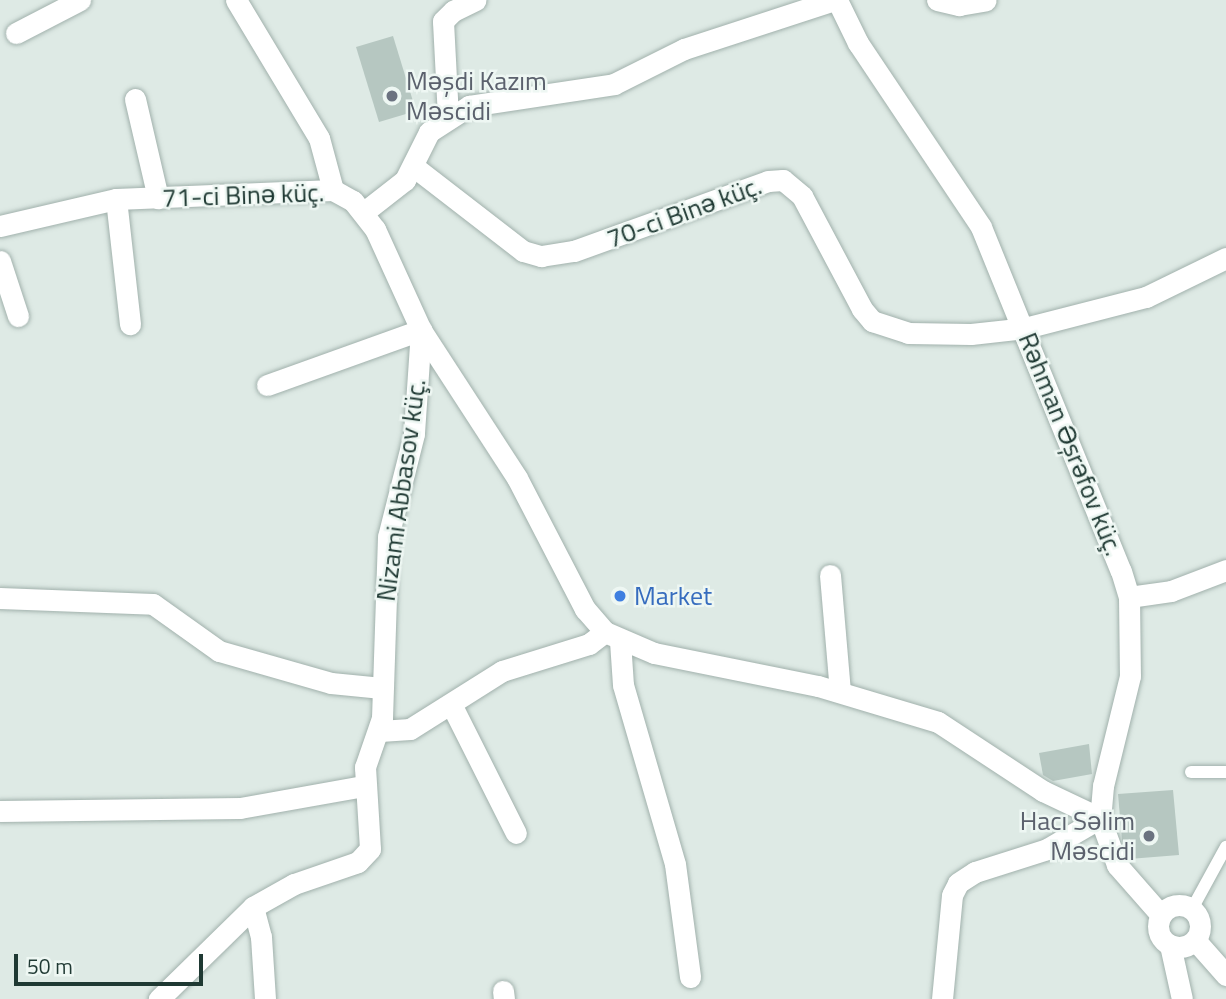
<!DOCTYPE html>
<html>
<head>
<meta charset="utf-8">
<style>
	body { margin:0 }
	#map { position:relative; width:1226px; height:999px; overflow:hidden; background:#deeae5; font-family:"Titillium Web",sans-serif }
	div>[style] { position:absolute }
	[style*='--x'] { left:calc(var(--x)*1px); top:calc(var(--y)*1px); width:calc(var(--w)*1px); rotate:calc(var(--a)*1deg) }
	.building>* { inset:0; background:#b6c7c1 }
	.roads { filter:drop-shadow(0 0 2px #a1b1ac) drop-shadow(0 0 2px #a1b1ac) }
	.service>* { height:12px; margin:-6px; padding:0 6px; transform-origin:6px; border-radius:6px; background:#fff }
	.minor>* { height:21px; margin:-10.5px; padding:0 10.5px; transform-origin:10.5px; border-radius:10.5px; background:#fff }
	.tertiary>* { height:21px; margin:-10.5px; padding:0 10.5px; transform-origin:10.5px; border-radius:10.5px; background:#fff }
	.tertiary>.ring { margin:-10.5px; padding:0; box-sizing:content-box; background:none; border:21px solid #fff; border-radius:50% }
	.dots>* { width:19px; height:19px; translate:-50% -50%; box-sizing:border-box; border:4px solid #eef7f3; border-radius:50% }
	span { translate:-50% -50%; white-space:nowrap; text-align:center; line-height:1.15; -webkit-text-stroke:5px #eef7f3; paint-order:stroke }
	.worship-label { font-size:26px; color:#5b616d }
	.left { translate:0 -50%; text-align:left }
	.right { translate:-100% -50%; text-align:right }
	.street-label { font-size:26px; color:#1f3933 }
	.shop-label { font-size:26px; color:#366cbe }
	.scale { position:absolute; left:14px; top:954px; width:189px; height:32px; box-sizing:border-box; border:4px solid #1f3933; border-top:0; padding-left:9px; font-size:21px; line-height:24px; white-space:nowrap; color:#1f3933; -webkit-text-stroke:5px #eef7f3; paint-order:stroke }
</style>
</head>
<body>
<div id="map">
	<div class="building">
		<i style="clip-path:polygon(393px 36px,416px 111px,379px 122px,356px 47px)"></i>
		<i style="clip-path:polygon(1089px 744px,1092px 774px,1053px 781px,1043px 775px,1039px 753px)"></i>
		<i style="clip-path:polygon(1173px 790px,1179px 855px,1129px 859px,1122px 840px,1118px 794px)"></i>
	</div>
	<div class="roads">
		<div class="service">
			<i style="--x:1191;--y:772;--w:35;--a:0"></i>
			<i style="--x:1192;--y:909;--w:71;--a:-61.3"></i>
		</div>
		<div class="minor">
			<i style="--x:236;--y:0;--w:161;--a:59"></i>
			<i style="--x:319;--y:138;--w:54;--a:74.9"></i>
			<i style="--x:937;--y:0;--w:23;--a:13"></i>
			<i style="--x:959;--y:5;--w:27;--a:-10"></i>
			<i style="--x:16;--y:33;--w:72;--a:-27.3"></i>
			<i style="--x:135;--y:99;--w:102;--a:76.9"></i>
			<i style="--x:448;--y:117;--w:96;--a:-93"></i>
			<i style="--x:443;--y:21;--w:14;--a:-45"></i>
			<i style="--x:453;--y:11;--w:25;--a:-26"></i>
			<i style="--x:413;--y:166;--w:139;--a:37.7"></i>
			<i style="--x:523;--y:251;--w:19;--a:16"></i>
			<i style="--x:541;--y:256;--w:33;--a:-9"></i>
			<i style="--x:574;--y:251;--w:206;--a:-19.8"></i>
			<i style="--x:768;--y:181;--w:15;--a:-4"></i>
			<i style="--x:783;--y:180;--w:25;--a:40"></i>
			<i style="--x:802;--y:196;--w:128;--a:62"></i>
			<i style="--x:862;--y:309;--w:16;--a:50"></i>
			<i style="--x:872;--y:321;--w:38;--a:18"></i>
			<i style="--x:908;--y:333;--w:63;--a:0.9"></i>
			<i style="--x:971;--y:334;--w:54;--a:-6.3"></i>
			<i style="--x:1025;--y:328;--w:125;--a:-14.4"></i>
			<i style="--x:1146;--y:297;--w:89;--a:-26"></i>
			<i style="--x:116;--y:199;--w:126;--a:83.6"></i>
			<i style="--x:364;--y:212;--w:52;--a:-38"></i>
			<i style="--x:405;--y:180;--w:54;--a:-63.4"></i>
			<i style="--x:429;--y:132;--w:48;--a:-33"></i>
			<i style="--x:469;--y:106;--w:147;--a:-8.6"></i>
			<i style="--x:614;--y:84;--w:78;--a:-26.6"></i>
			<i style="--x:684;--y:49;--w:158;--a:-18.1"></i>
			<i style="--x:0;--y:226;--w:119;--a:-13.1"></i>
			<i style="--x:116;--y:199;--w:217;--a:-2.4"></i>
			<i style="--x:333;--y:190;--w:23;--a:29"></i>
			<i style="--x:353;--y:201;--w:36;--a:52"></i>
			<i style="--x:375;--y:229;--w:111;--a:65.5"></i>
			<i style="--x:421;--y:330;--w:104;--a:93.9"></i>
			<i style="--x:414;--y:434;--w:106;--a:104.2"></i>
			<i style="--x:388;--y:537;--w:181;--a:91.9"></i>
			<i style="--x:382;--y:718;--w:52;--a:109.1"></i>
			<i style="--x:365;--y:767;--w:82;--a:86.5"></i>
			<i style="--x:370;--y:849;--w:18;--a:133"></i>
			<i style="--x:358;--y:862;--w:68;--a:161"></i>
			<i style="--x:294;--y:884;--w:47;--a:150.7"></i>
			<i style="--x:253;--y:907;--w:132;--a:135.6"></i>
			<i style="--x:0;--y:261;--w:58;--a:71.9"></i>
			<i style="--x:267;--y:385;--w:164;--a:-19.7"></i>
			<i style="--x:421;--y:330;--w:176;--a:57"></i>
			<i style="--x:517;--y:478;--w:148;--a:62.6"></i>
			<i style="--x:585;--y:609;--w:30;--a:49"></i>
			<i style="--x:605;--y:632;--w:53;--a:23.2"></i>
			<i style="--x:654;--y:653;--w:167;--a:11.4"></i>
			<i style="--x:818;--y:686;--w:125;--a:16.7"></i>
			<i style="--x:938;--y:722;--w:126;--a:33.3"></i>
			<i style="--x:1043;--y:791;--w:63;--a:25.3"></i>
			<i style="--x:830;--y:575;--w:117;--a:85.1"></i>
			<i style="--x:1129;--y:597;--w:42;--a:-8.1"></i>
			<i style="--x:1171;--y:591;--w:59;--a:-20.9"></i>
			<i style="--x:0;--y:598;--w:153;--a:2.2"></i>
			<i style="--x:153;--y:604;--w:81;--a:35.5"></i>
			<i style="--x:219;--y:651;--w:116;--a:15.9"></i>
			<i style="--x:331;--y:683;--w:51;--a:5.6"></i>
			<i style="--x:620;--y:641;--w:44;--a:86.1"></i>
			<i style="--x:623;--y:685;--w:186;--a:73.8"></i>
			<i style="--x:675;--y:864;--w:114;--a:82.4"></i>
			<i style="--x:452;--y:706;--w:142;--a:63.3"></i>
			<i style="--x:380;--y:731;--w:30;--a:-4"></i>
			<i style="--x:410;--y:729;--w:109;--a:-32.2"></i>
			<i style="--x:502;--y:671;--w:91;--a:-17.2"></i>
			<i style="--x:589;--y:644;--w:20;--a:-37"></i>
			<i style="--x:0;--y:811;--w:240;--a:-0.7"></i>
			<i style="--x:240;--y:808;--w:126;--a:-10.1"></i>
			<i style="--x:253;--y:907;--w:31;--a:75"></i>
			<i style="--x:261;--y:937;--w:62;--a:86.3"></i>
			<i style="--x:1170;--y:945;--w:55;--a:77.5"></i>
			<i style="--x:503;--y:991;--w:8;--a:83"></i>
			<i style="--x:942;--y:999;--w:104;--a:-84.5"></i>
			<i style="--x:952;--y:895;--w:13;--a:-63"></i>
			<i style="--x:958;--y:883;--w:20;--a:-33"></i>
			<i style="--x:975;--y:872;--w:76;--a:-17.7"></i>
			<i style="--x:1047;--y:849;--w:61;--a:-30.3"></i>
		</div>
		<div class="tertiary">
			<i style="--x:837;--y:0;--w:48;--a:64"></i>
			<i style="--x:858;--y:43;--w:221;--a:56.2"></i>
			<i style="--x:981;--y:227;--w:371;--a:67.9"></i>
			<i style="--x:1121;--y:571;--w:27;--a:73"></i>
			<i style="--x:1129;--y:597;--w:79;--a:89.3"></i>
			<i style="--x:1130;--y:676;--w:113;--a:103.8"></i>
			<i style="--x:1103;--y:786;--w:32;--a:95"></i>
			<i style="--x:1100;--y:818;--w:50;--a:70.1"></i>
			<i style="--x:1117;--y:865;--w:67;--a:48.7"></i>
			<i class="ring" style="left:1158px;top:905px;width:21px;height:21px"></i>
			<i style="--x:1195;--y:940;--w:47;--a:48.5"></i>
		</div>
	</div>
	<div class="dots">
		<i style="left:392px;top:96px;background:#6b7280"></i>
		<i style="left:620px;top:596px;background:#3f7fe0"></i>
		<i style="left:1149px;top:836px;background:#6b7280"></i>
	</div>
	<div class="worship-label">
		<span class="left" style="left:406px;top:96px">Məşdi Kazım<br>Məscidi</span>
		<span class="right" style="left:1135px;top:836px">Hacı Səlim<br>Məscidi</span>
	</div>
	<div class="street-label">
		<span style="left:243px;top:195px;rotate:-2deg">71-ci Binə küç.</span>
		<span style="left:684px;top:212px;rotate:-20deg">70-ci Binə küç.</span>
		<span style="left:1071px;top:444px;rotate:68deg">Rəhman Əşrəfov küç.</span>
		<span style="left:401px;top:490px;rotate:-82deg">Nizami Abbasov küç.</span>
	</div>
	<div class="shop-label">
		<span class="left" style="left:634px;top:596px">Market</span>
	</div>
	<div class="scale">50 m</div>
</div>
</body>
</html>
